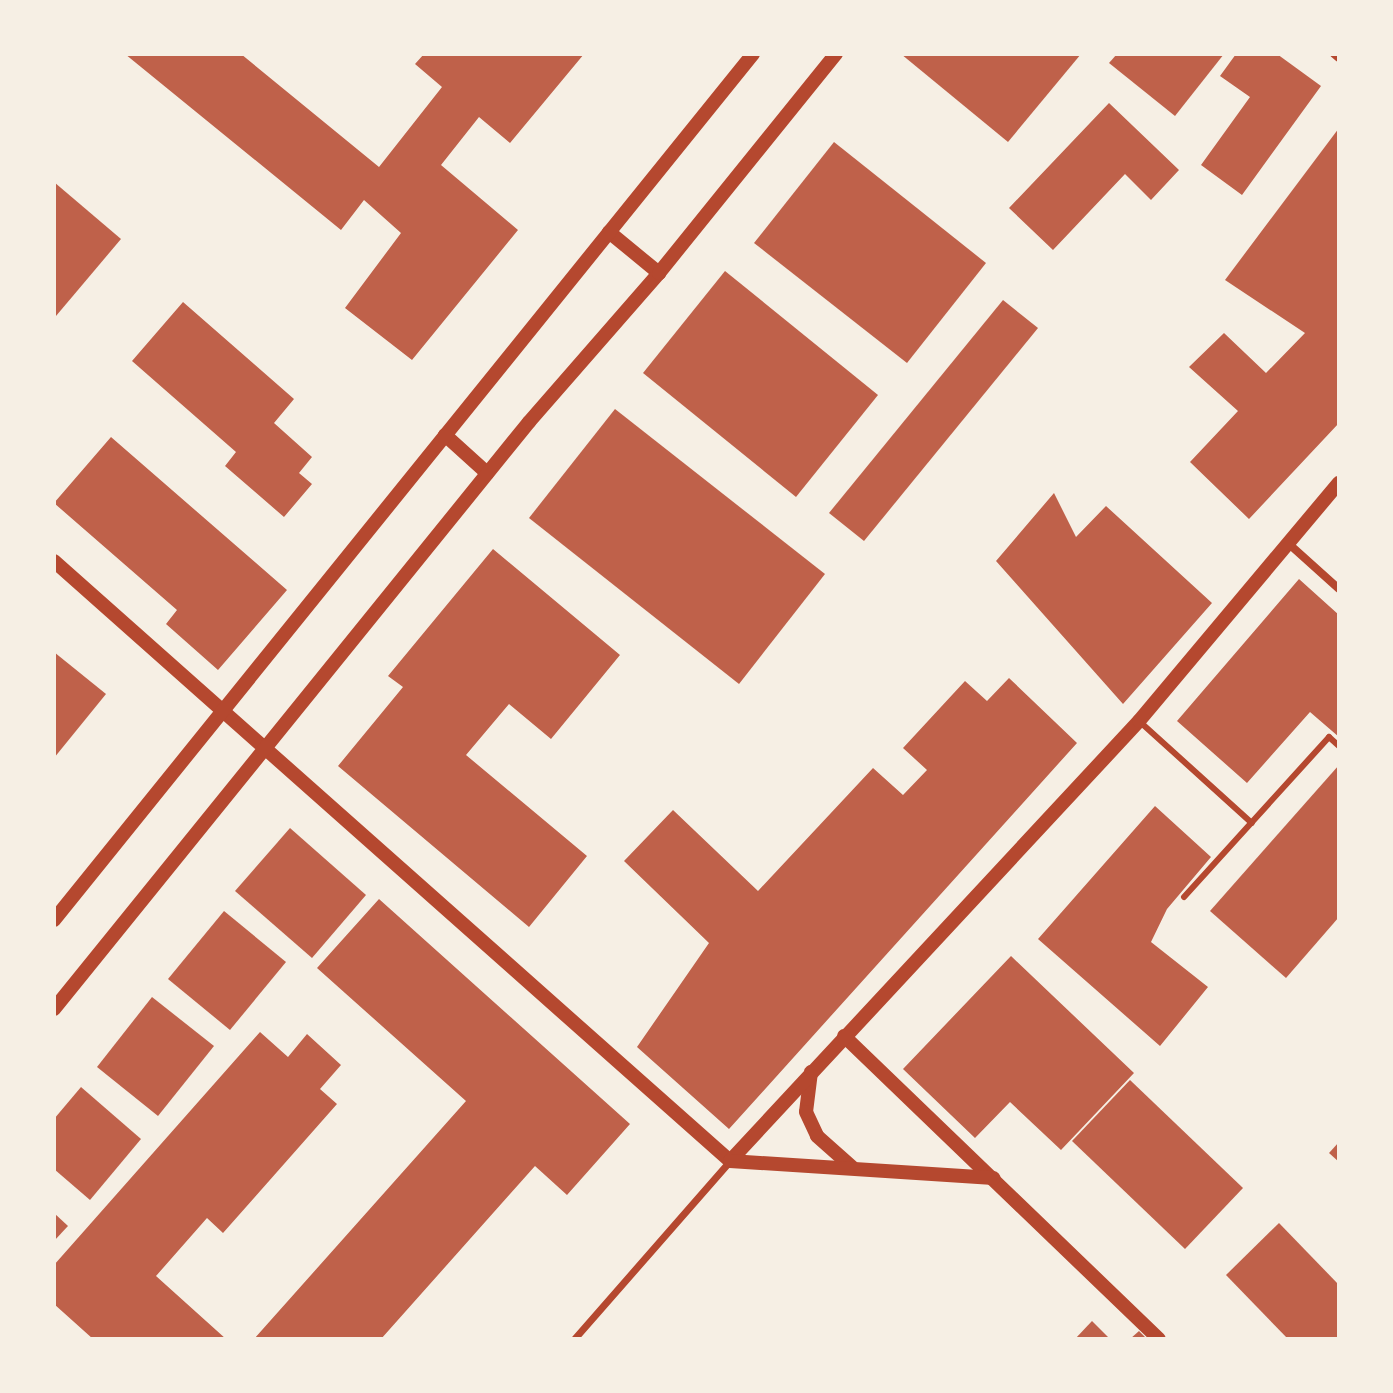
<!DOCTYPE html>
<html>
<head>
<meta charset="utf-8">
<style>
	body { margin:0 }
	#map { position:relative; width:1393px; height:1393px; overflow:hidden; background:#f6efe4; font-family:"Alegreya Sans",sans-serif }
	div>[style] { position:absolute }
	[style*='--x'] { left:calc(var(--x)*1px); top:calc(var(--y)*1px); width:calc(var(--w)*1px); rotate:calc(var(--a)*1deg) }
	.building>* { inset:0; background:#bf614a }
	.service>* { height:6px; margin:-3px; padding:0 3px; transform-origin:3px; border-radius:3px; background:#b5482f }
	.pedestrian>* { height:7px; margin:-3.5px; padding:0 3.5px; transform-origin:3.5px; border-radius:3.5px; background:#b5482f }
	.minor>* { height:8px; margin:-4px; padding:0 4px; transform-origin:4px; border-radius:4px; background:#b5482f }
	.tertiary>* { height:14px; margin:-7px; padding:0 7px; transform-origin:7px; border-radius:7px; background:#b5482f }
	span { translate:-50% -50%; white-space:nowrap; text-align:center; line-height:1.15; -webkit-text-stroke:8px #f6efe4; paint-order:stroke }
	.frame { position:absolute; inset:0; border:56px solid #f6efe4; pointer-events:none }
</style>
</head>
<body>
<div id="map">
	<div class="building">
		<i style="clip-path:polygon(125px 54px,241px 54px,379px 167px,442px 87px,415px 64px,424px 54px,584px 54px,510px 143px,479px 117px,441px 165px,518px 230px,412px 360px,345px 308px,401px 233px,364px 200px,341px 230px)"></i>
		<i style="clip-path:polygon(901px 54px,1081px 54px,1008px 142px)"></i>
		<i style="clip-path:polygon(1117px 54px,1224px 54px,1175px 116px,1109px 63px)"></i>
		<i style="clip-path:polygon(1236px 54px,1277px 54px,1321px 86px,1242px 195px,1201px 165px,1250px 97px,1220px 76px)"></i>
		<i style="clip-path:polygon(1109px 103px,1179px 170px,1151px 200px,1125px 174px,1053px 250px,1009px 208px)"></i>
		<i style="clip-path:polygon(1339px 128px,1339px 423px,1249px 519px,1190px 462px,1238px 411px,1189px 367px,1224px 333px,1266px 373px,1305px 333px,1225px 280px)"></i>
		<i style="clip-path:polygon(834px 142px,986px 263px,907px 363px,754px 243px)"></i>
		<i style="clip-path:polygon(54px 182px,121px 239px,56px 316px,54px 314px)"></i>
		<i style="clip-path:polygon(725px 271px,878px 395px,796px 497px,643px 373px)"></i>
		<i style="clip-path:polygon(1003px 300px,1038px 328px,864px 541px,829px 513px)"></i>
		<i style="clip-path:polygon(183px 302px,294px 399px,274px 423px,312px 457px,299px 473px,312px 484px,284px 517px,225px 466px,236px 452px,132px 361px)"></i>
		<i style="clip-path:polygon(615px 409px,825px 574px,739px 684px,529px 518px)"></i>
		<i style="clip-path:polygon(111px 437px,287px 590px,218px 670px,166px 624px,177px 610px,54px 503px)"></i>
		<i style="clip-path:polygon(1054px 493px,1076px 537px,1106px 506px,1212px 603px,1123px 704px,996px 561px)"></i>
		<i style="clip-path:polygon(493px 549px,620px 655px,551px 739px,509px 704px,466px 755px,587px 856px,529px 927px,338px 766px,403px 687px,388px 676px)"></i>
		<i style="clip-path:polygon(1299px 579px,1339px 615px,1339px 737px,1310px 712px,1247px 783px,1177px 721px)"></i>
		<i style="clip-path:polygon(54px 652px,106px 694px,54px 758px)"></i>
		<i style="clip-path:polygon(1009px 678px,1077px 743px,729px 1129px,637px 1047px,709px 943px,624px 861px,673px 810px,758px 891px,873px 768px,903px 795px,927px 770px,903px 748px,965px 681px,987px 701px)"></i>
		<i style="clip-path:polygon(1339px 765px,1339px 917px,1286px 978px,1210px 911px)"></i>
		<i style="clip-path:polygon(1155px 806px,1211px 857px,1167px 909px,1151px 942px,1208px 987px,1160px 1046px,1038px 939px)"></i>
		<i style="clip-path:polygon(290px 828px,366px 895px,312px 958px,235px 891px)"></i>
		<i style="clip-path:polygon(379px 899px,630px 1124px,567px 1195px,535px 1166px,381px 1339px,254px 1339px,466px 1101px,317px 968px)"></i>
		<i style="clip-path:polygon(224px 911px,286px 962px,230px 1030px,168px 979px)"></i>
		<i style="clip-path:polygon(1011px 956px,1134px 1073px,1061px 1150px,1010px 1102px,975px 1138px,903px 1069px)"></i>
		<i style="clip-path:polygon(152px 997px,214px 1046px,158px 1116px,97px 1067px)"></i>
		<i style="clip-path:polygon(260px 1032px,288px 1057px,307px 1034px,341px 1065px,320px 1089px,337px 1104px,223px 1233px,207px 1218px,156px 1276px,226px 1339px,93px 1339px,54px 1304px,54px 1265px)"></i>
		<i style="clip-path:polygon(1130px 1080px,1243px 1188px,1185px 1249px,1072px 1141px)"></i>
		<i style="clip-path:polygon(81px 1087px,141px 1139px,90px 1200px,54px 1169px,54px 1119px)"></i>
		<i style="clip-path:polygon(1339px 1142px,1339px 1162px,1329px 1153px)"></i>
		<i style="clip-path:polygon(54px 1213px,68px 1226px,54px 1241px)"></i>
		<i style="clip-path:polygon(1279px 1223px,1339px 1285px,1339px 1339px,1288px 1339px,1226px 1275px)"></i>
		<i style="clip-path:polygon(1092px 1321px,1110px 1339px,1075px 1339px)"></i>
		<i style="clip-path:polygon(1139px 1331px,1147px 1339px,1130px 1339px)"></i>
	</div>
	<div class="service">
		<i style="--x:1139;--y:721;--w:152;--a:42.1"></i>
		<i style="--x:1184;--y:897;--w:216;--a:-47.8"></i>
		<i style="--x:1329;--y:737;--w:13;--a:42"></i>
	</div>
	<div class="pedestrian">
		<i style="--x:574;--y:1339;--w:237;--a:-48.8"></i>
	</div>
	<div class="minor">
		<i style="--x:1334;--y:54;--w:6;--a:39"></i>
		<i style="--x:1289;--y:544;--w:67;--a:42"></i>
	</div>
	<div class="tertiary">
		<i style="--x:609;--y:232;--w:65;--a:39.4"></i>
		<i style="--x:445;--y:435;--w:57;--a:42.1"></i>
		<i style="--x:54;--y:561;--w:904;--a:41.59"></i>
		<i style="--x:54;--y:920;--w:1113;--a:-51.09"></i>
		<i style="--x:54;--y:1009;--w:755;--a:-51.02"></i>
		<i style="--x:529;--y:422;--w:198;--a:-48.9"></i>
		<i style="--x:659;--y:273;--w:282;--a:-51.1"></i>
		<i style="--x:844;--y:1036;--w:437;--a:43.9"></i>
		<i style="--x:811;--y:1072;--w:40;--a:97.1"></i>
		<i style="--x:806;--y:1112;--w:26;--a:65"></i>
		<i style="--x:817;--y:1136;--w:47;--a:41.5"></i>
		<i style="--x:730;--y:1161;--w:601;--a:-47.09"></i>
		<i style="--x:1139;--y:721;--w:311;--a:-50"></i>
		<i style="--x:730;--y:1161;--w:264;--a:3.7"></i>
	</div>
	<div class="frame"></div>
</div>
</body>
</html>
